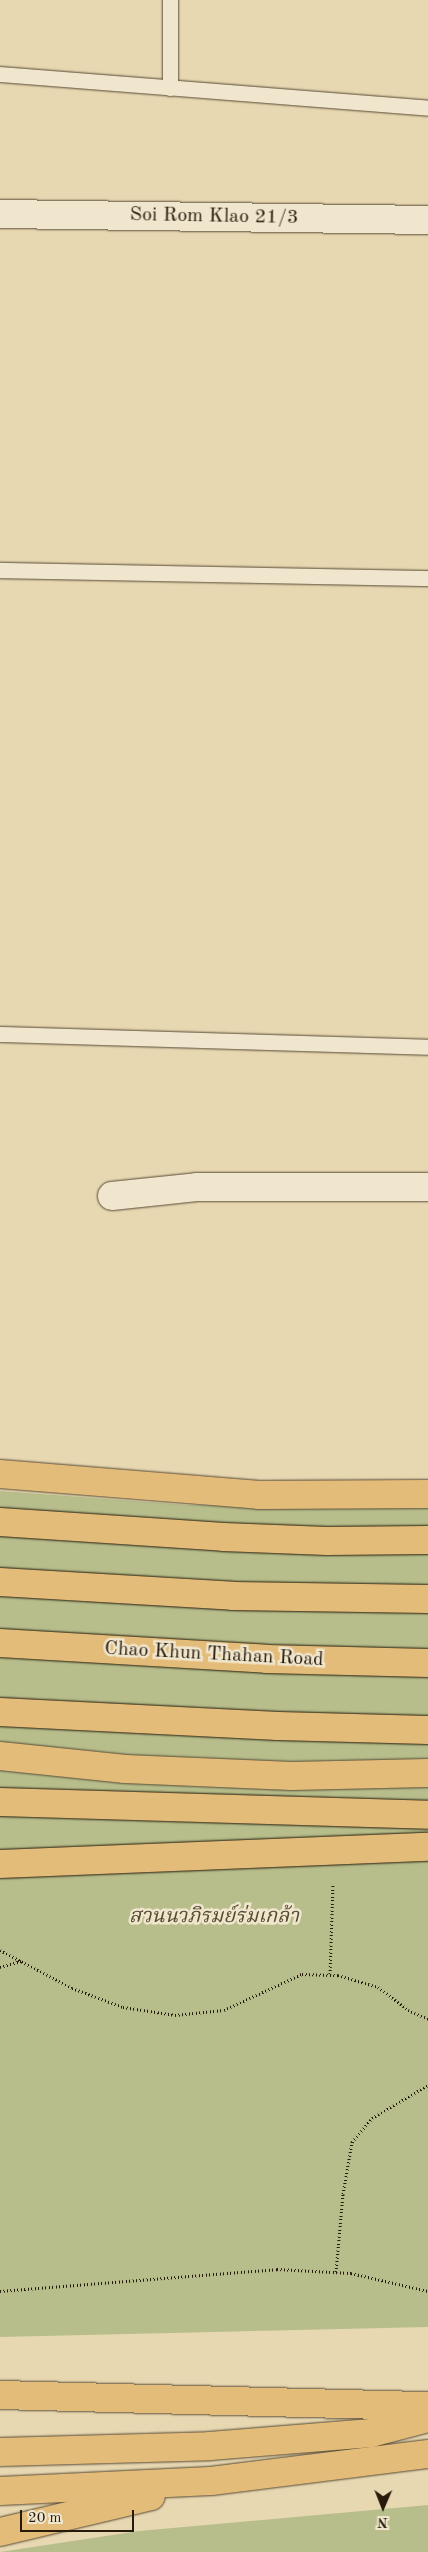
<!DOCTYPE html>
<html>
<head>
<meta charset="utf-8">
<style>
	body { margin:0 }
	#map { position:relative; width:428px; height:2552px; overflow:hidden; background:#e8d8b2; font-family:"Old Standard TT","Noto Serif Thai",serif }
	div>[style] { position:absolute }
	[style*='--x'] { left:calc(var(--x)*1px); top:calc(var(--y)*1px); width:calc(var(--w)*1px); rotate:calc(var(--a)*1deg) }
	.green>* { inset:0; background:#b7be8b }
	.path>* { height:3px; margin-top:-1.5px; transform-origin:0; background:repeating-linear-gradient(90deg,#261a0b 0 1px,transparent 0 3.5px) }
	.roads { filter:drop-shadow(0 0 1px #564a35) drop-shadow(0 0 1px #564a35) }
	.lane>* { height:15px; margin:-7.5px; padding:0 7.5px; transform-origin:7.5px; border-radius:7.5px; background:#f0e6cd }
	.street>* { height:28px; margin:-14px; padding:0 14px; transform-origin:14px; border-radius:14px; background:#f0e6cd }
	.primary>* { height:28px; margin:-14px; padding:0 14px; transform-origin:14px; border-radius:14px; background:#e4bc79 }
	.bridges { filter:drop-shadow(0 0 1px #261a0b) drop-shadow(0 0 1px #261a0b) }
	.primary-bridge>* { height:28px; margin:-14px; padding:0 14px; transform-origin:14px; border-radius:14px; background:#e4bc79 }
	span { translate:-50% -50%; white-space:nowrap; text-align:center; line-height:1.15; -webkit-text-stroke:5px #f0e6cd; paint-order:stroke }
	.street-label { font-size:20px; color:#261a0b }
	.park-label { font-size:20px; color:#524b31; font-style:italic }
	.north { position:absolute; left:358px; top:2482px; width:50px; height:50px; -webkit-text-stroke:4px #f0e6cd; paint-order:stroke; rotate:181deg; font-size:14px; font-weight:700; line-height:20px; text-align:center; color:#261a0b }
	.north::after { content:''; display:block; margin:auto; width:18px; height:22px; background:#261a0b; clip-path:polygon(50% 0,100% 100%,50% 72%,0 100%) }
	.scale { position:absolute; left:20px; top:2510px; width:114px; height:22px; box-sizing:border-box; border:2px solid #261a0b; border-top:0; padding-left:6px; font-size:15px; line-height:18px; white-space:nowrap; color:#261a0b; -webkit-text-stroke:4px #f0e6cd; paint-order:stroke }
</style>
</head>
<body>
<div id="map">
	<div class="green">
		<i style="clip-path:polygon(0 1491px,188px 1505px,428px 1507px,428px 2327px,0 2337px)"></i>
		<i style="clip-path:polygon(428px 2505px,428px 2552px,0 2552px,139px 2531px)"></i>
	</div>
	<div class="path">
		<i style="--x:0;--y:1950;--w:81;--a:27.8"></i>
		<i style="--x:72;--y:1988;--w:54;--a:20.4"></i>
		<i style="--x:123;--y:2007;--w:53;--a:8.7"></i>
		<i style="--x:175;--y:2015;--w:49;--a:-5.8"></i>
		<i style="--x:224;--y:2010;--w:86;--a:-24.8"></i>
		<i style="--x:302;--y:1974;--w:36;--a:2"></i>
		<i style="--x:338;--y:1975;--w:42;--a:16.7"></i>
		<i style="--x:378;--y:1987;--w:38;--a:37"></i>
		<i style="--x:408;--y:2010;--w:22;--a:24"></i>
		<i style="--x:0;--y:1967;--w:22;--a:-16"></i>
		<i style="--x:330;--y:1974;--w:89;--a:-88.1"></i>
		<i style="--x:336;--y:2272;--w:78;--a:-84.9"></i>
		<i style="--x:343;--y:2194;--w:53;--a:-80.2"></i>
		<i style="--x:352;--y:2142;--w:31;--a:-50"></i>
		<i style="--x:372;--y:2118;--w:65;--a:-30.5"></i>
		<i style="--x:0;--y:2291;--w:278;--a:-4.5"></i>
		<i style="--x:277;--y:2269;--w:74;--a:3.1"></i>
		<i style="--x:351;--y:2273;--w:79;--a:13.2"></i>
	</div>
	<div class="roads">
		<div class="lane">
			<i style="--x:0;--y:74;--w:429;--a:4.5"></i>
			<i style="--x:170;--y:88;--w:88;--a:-90"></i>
			<i style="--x:0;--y:570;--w:428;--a:1.1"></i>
			<i style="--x:0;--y:1034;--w:428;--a:1.7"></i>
		</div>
		<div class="street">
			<i style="--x:0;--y:214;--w:428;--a:0.8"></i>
			<i style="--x:112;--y:1196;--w:85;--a:-6"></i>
			<i style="--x:197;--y:1187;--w:231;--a:0"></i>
		</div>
		<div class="primary">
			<i style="--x:0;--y:1474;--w:260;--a:4.6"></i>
			<i style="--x:259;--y:1495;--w:169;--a:-0.3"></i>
			<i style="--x:0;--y:1756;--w:126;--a:5.9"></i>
			<i style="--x:125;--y:1769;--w:167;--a:2.4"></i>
			<i style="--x:292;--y:1776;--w:136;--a:-1.3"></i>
			<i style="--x:0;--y:2395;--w:428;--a:1.5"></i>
			<i style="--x:0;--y:2452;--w:210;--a:-1.6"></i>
			<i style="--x:210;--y:2446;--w:162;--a:-4.6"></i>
			<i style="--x:371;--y:2433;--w:59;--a:-14.7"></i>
			<i style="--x:0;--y:2491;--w:211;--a:-2.7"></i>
			<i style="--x:211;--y:2481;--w:219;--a:-7.1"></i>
			<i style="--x:0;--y:2532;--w:155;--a:-13.4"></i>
		</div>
	</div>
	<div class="bridges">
		<div class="primary-bridge">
			<i style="--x:0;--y:1522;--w:224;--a:3.8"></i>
			<i style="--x:223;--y:1537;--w:104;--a:2.2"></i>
			<i style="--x:327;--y:1541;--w:101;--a:-0.6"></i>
			<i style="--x:0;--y:1582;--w:233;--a:3.4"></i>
			<i style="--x:233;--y:1596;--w:195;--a:0.9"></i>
			<i style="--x:0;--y:1643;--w:267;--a:3.4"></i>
			<i style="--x:267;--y:1659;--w:161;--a:1.4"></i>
			<i style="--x:0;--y:1712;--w:278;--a:2.9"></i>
			<i style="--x:278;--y:1726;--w:150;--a:1.5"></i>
			<i style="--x:0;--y:1802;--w:428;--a:1.7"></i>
			<i style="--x:0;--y:1864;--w:428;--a:-2.3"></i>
		</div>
	</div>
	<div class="street-label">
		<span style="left:214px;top:217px;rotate:1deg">Soi Rom Klao 21/3</span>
		<span style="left:214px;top:1655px;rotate:3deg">Chao Khun Thahan Road</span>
	</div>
	<div class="park-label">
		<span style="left:214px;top:1917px">สวนนวภิรมย์ร่มเกล้า</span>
	</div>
	<div class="north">N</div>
	<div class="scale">20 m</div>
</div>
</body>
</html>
